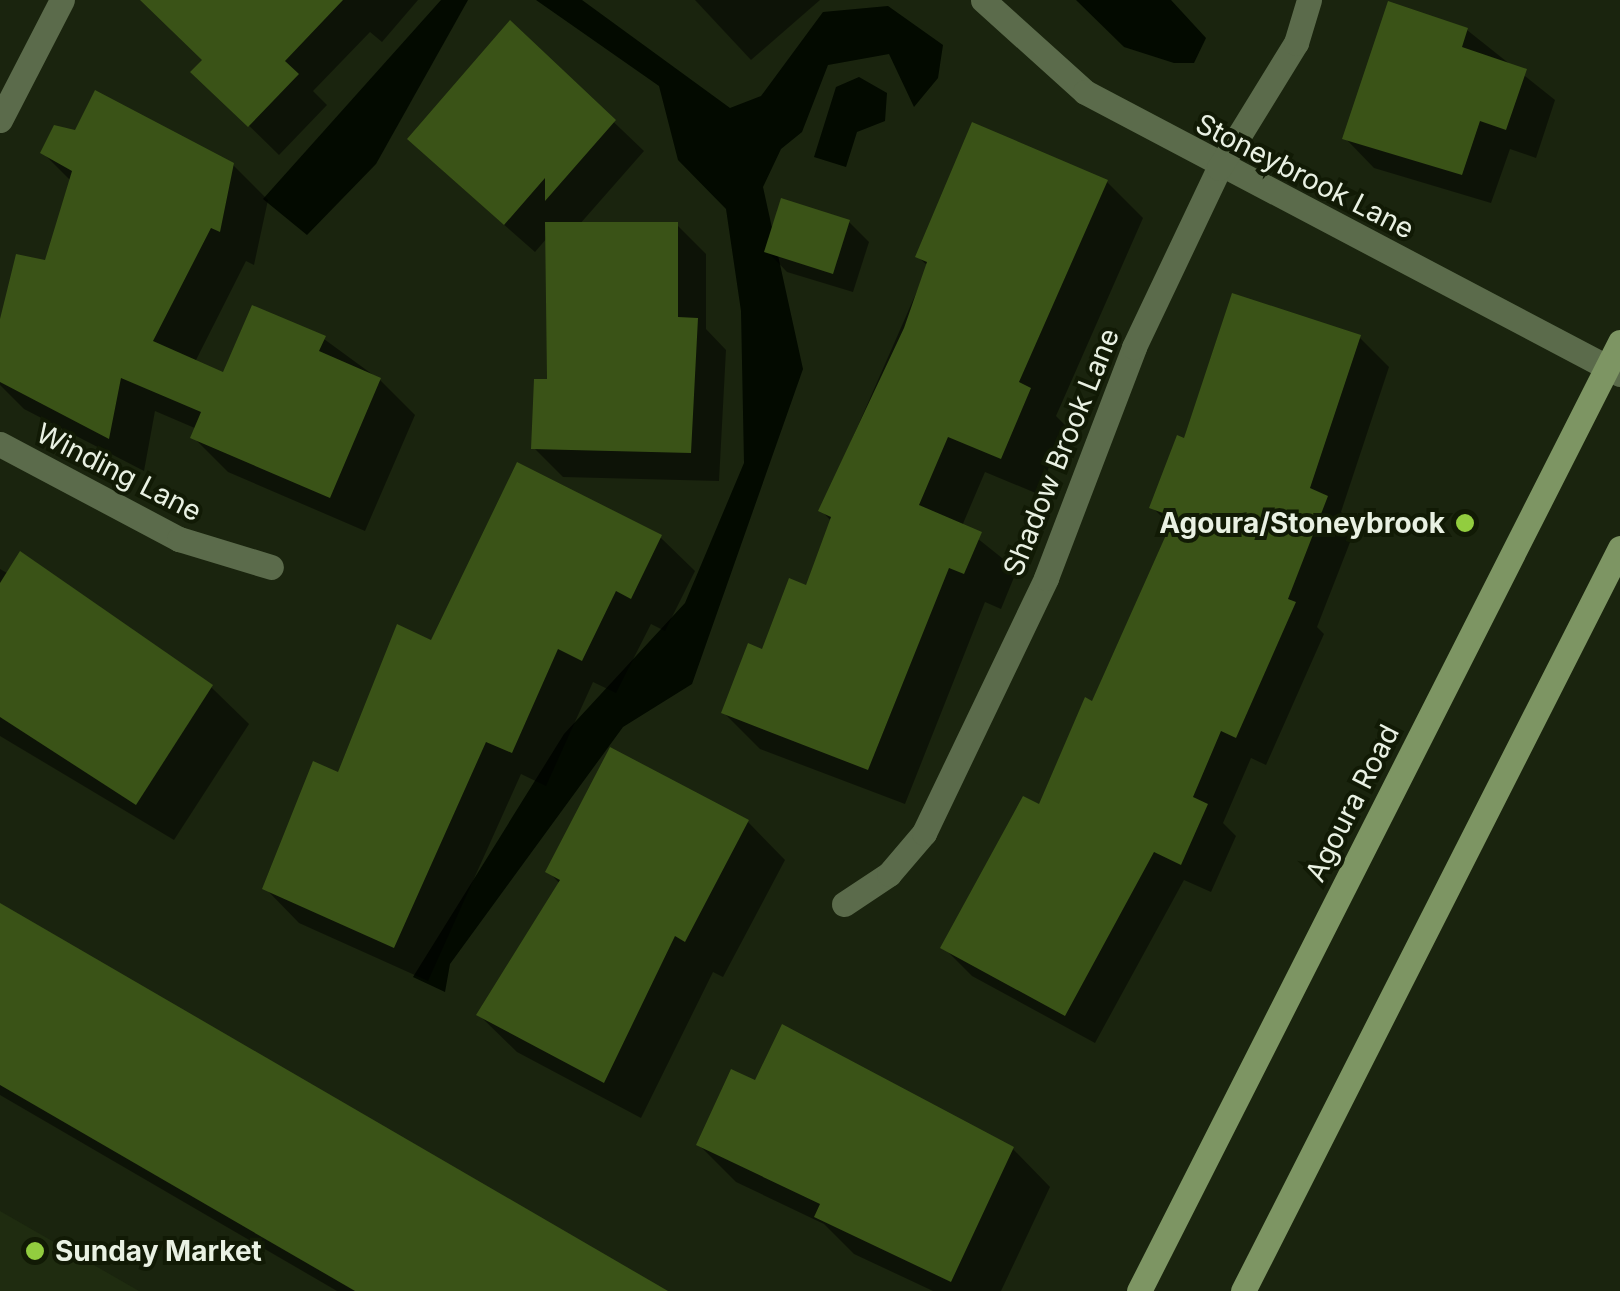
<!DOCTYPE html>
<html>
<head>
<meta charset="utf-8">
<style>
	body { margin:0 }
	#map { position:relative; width:1620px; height:1291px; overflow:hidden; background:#1a240e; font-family:Inter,sans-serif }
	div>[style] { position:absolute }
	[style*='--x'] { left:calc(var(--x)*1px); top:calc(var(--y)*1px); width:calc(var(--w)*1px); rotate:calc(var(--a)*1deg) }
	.built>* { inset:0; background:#1f2c10 }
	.water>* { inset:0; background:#030a00 }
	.shadow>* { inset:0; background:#0007 }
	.building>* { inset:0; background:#3a5317 }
	.street>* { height:25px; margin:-12.5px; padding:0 12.5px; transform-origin:12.5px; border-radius:12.5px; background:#5b6b4b }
	.secondary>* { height:25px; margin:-12.5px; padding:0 12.5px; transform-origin:12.5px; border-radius:12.5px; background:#7d9563 }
	.dots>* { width:28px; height:28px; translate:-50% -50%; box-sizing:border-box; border:5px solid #111a05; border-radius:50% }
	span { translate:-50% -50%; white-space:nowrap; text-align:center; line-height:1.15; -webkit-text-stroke:8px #111a05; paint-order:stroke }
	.street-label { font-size:28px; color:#e9f1e3 }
	.poi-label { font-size:28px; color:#e9f1e3; font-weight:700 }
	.right { translate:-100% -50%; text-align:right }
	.left { translate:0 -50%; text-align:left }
</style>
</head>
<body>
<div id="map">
	<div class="built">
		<i style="clip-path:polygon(0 1211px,139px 1291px,0 1291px)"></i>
	</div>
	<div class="water">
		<i style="clip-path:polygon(441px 0,468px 0,376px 164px,307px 235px,263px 199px)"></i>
		<i style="clip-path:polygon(536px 0,582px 0,730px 108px,761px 96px,823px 12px,888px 6px,943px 45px,938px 78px,914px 107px,889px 54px,828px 65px,802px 132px,781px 149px,763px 187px,803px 369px,692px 684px,623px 727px,450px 964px,445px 992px,413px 977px,564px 734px,685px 603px,744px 463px,741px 311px,726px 209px,678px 160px,659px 86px)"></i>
		<i style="clip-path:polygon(1076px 0,1171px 0,1206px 38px,1194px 63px,1174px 63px,1124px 47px)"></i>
		<i style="clip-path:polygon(859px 77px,887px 93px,885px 121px,857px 132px,846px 167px,814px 157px,836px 87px)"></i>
	</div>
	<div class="shadow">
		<i style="clip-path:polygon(163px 0,418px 0,382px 42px,370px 32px,313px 91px,327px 105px,279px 155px,194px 72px,205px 61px)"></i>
		<i style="clip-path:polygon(695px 0,820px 0,751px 60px)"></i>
		<i style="clip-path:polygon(511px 24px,644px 151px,579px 225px,677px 225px,706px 254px,706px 329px,726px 350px,719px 481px,563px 477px,534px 448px,550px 382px,547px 238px,535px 252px,440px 168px)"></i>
		<i style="clip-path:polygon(1467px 30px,1555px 100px,1536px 158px,1510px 149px,1491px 203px,1374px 168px,1345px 138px)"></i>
		<i style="clip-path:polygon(43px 153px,233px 165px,268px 200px,254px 265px,246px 261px,195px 362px,225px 375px,324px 339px,380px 380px,415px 415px,365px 531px,228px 472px,193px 437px,197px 429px,155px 411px,144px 471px,24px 409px,0 385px,0 328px,47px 263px,72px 182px)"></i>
		<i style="clip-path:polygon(1107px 182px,1143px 218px,1056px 416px,1066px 426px,1038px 494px,985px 472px,962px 526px,1017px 570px,1001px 609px,985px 602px,905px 804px,760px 749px,724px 713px,807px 588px,832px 522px,821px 510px,928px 266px,918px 257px)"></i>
		<i style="clip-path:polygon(849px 222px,869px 242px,853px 292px,787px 272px,767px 251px)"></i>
		<i style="clip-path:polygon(1359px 337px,1389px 367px,1341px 512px,1356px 527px,1317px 627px,1324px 634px,1266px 765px,1251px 758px,1223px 823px,1236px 836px,1211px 892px,1184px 880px,1095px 1043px,972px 976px,943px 947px,1040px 808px,1094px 704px,1172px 527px,1152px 507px,1186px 441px)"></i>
		<i style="clip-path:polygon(660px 537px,695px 571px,665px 631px,651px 624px,616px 693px,593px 682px,546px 786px,521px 774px,428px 981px,299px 923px,265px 888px,432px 643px)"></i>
		<i style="clip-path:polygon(0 569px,211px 687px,249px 724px,174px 840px,0 736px)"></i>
		<i style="clip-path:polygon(748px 822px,785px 860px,723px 977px,713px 972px,641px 1118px,517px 1052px,479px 1015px,560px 884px,548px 871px)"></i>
		<i style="clip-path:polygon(0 906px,661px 1291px,337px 1291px,0 1095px)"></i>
		<i style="clip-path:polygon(783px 1028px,1013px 1149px,1050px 1187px,1001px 1291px,933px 1291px,854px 1254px,824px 1224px,736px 1182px,698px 1144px,756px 1083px)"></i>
	</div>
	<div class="building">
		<i style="clip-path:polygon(140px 0,343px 0,285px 61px,299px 74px,248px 127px,190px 72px,202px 60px)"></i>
		<i style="clip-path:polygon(1388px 1px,1468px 28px,1462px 47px,1527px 69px,1506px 130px,1480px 121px,1462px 175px,1342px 139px)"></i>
		<i style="clip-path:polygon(510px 20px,616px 120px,545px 201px,545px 178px,504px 225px,407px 139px)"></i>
		<i style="clip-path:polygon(95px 90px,234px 163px,220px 232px,211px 228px,153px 341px,223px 372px,252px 305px,326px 336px,319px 351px,381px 378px,330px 498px,190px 438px,201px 412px,121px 378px,109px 439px,0 382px,0 319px,16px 254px,45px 260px,72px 171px,40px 153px,54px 125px,75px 130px)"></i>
		<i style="clip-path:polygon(972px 122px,1108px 180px,1019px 382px,1031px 388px,1001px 459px,948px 437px,919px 505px,982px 532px,964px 574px,949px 568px,868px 770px,721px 713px,748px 643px,762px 649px,789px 578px,806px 585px,831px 517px,818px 511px,904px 328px,927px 262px,915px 257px)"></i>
		<i style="clip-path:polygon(781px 198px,850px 220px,833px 274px,764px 252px)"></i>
		<i style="clip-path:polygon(545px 222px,678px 222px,678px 317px,698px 318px,691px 453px,531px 449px,534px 379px,547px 379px)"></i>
		<i style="clip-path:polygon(1232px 293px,1361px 335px,1310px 488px,1328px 496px,1288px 599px,1296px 602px,1236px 738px,1221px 731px,1193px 797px,1208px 804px,1181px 865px,1154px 852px,1065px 1016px,940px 948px,1023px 796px,1039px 804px,1085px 697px,1092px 701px,1174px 517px,1149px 508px,1177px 435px,1184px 438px)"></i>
		<i style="clip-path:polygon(517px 462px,662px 535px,631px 599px,616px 591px,582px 661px,558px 649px,512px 753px,486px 742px,394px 948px,262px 889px,313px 761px,338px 772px,397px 624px,431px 640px)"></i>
		<i style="clip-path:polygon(20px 551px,213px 685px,136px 805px,0 717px,0 583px)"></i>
		<i style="clip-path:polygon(610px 747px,749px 820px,685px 942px,675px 936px,604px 1083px,476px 1015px,560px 880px,545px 872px)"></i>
		<i style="clip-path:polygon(0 903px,668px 1291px,355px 1291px,0 1085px)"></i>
		<i style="clip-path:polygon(782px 1024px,1014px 1147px,951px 1282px,814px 1217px,820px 1204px,696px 1145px,731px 1069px,755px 1080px)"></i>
	</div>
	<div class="street">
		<i style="--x:983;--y:0;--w:137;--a:42"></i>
		<i style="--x:1085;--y:92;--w:605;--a:27.79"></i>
		<i style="--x:0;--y:120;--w:135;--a:-62.7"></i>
		<i style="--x:0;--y:444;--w:203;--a:28"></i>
		<i style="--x:179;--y:539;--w:96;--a:16.9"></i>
		<i style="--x:844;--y:904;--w:54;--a:-33.7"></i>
		<i style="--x:889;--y:874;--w:54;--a:-49.5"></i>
		<i style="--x:924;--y:833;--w:283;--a:-64.4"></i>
		<i style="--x:1046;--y:578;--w:247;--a:-69.1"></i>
		<i style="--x:1134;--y:347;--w:198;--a:-64.6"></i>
		<i style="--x:1219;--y:168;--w:147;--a:-58.4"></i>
		<i style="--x:1296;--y:43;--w:45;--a:-73.2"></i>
	</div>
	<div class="secondary">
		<i style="--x:1139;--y:1291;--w:1064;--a:-63.12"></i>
		<i style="--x:1243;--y:1291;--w:833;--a:-63.1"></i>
	</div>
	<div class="dots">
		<i style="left:1465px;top:523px;background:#92cd3f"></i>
		<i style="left:35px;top:1251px;background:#92cd3f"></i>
	</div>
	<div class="street-label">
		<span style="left:1305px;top:176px;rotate:27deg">Stoneybrook Lane</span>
		<span style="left:1061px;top:452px;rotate:-68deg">Shadow Brook Lane</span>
		<span style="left:119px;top:472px;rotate:27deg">Winding Lane</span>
		<span style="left:1352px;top:803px;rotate:-63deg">Agoura Road</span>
	</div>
	<div class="poi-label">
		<span class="right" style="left:1445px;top:523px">Agoura/Stoneybrook</span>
		<span class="left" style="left:55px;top:1251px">Sunday Market</span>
	</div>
</div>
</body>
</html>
